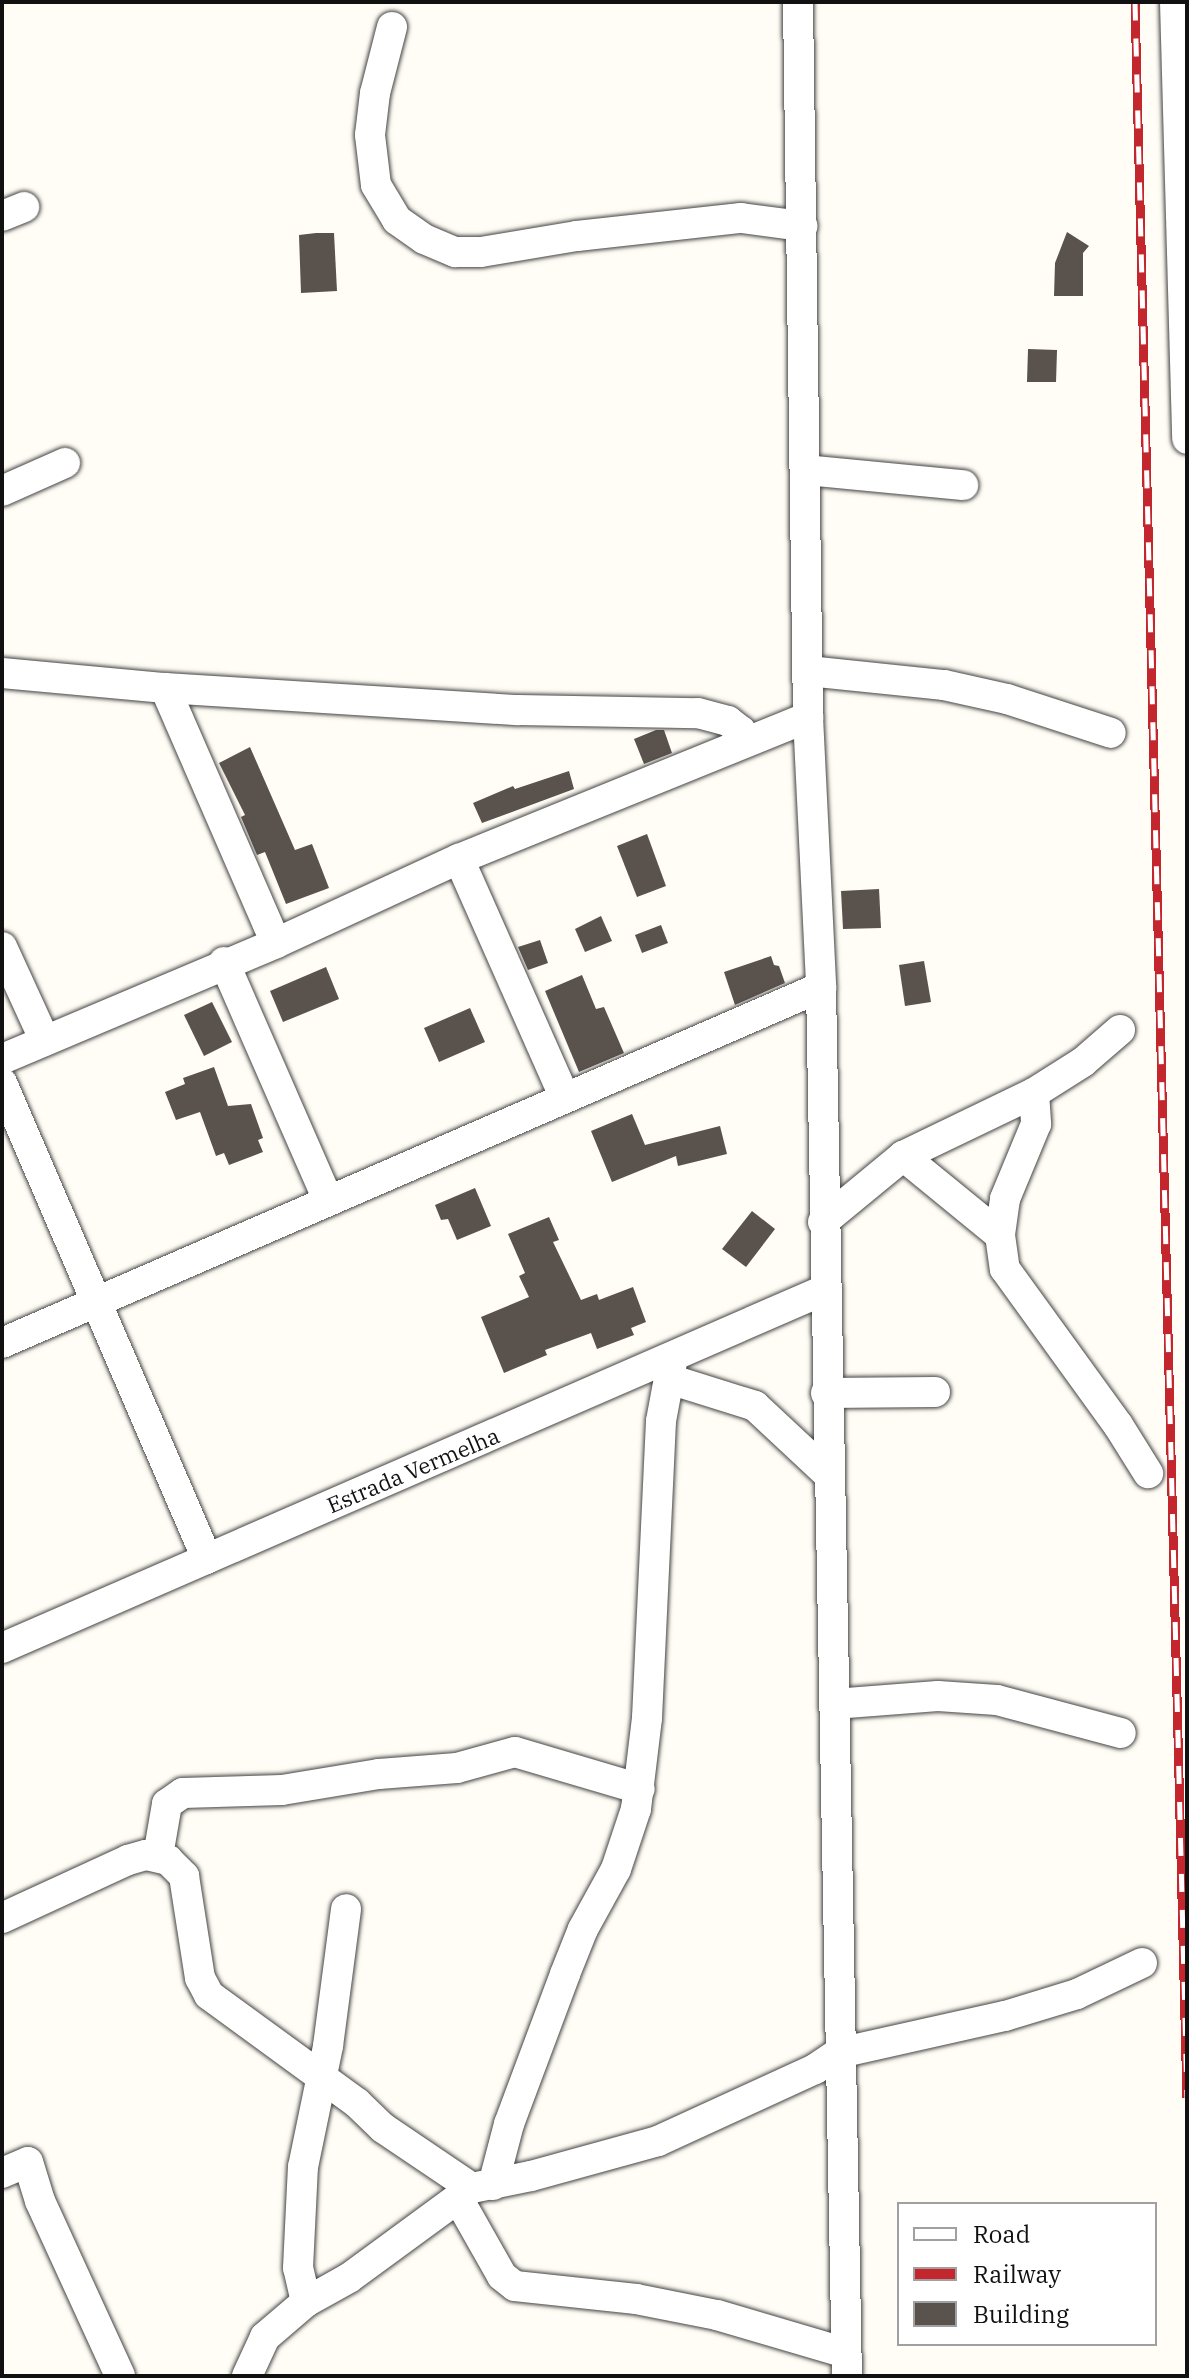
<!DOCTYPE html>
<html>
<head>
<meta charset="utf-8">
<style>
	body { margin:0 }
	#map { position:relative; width:1189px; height:2378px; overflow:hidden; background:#fffdf5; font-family:"IBM Plex Serif",serif }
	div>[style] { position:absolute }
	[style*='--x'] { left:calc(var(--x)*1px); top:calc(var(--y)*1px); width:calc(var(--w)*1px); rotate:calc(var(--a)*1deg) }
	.building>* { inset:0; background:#5a524d }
	.roads { filter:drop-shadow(0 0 2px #444) drop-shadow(0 0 2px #444) }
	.minor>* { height:30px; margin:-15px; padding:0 15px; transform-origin:15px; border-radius:15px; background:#fff }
	.rail>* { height:9px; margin-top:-4.5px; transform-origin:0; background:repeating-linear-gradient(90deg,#fff 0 18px,#c4262e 0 36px); box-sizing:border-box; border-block:2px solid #c4262e }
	span { translate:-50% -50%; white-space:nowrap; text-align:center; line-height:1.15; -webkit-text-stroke:8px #fff; paint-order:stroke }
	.street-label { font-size:22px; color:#111 }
	.frame { position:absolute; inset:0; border:4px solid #111; pointer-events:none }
	.legend { position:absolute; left:897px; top:2202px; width:260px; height:144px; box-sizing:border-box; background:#fff; border:2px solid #a0a0a0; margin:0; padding:10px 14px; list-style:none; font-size:24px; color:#111 }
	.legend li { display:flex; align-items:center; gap:16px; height:40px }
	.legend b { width:40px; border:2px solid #a0a0a0 }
</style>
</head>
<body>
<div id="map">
	<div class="building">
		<i style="clip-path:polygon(1067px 232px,1089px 246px,1083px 253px,1083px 296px,1054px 296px,1055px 263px)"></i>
		<i style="clip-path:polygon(316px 233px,334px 233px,337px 291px,301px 293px,299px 235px)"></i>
		<i style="clip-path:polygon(1028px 349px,1057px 350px,1056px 382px,1027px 382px)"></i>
		<i style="clip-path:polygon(656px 730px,664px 730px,672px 753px,644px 764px,634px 739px)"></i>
		<i style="clip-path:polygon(250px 747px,295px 850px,312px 844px,329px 888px,286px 904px,265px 852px,257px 855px,241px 817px,245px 815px,219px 763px)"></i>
		<i style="clip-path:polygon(569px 771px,574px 789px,482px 823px,473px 803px,513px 786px,515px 789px)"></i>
		<i style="clip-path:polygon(647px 834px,666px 886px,637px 897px,617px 846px)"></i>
		<i style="clip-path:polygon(879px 889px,881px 928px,843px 929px,841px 891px)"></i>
		<i style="clip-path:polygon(601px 916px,612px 941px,585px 952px,575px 929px)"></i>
		<i style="clip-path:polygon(661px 925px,668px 943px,642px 953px,635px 935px)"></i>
		<i style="clip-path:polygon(540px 940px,548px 963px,528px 970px,518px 947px)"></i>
		<i style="clip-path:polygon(771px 956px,774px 965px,779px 966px,785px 983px,735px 1005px,724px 972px)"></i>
		<i style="clip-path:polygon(924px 961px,931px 1002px,905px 1006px,899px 965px)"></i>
		<i style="clip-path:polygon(326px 967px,339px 999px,283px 1022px,270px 991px)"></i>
		<i style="clip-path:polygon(582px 975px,596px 1009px,604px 1007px,624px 1053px,579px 1072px,545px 991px)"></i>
		<i style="clip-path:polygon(212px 1002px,232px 1042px,204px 1056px,184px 1015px)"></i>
		<i style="clip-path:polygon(470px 1008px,485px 1042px,439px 1062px,424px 1028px)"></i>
		<i style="clip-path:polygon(214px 1067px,228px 1106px,251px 1104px,263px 1138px,258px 1140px,263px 1152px,229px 1165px,224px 1153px,216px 1156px,200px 1112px,176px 1120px,165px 1092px,185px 1084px,183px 1078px)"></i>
		<i style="clip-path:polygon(632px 1114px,645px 1145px,720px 1126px,727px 1154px,678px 1166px,676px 1156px,612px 1182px,591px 1131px)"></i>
		<i style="clip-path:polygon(475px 1188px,491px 1226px,457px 1240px,448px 1219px,441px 1220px,435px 1205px)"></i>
		<i style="clip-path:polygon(752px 1211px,775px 1229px,746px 1267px,722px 1249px)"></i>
		<i style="clip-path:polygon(549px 1217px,559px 1240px,553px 1242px,581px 1300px,597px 1294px,599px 1300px,633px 1287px,646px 1322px,631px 1328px,634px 1335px,597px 1349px,591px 1333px,545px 1350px,547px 1355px,504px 1373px,481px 1317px,529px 1297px,519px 1276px,525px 1273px,508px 1234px)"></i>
	</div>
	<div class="roads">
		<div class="minor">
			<i style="--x:798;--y:2;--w:715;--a:89.2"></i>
			<i style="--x:808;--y:717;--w:270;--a:87.2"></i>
			<i style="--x:821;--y:987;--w:1389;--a:88.93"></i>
			<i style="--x:1175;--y:2;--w:437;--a:88.4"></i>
			<i style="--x:392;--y:27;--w:68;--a:104.4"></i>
			<i style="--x:375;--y:93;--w:42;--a:96.8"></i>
			<i style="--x:370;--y:135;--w:50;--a:83.2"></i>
			<i style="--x:376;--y:185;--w:41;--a:59"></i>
			<i style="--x:397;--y:220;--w:33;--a:35"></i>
			<i style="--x:424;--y:239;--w:34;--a:23"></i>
			<i style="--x:455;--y:252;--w:26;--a:0"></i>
			<i style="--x:481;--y:252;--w:97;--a:-9.5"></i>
			<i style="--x:577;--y:236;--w:165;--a:-6.3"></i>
			<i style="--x:741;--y:218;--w:62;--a:7.5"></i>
			<i style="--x:2;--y:216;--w:24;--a:-22"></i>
			<i style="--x:806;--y:470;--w:158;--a:5.5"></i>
			<i style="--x:2;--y:491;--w:69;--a:-24"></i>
			<i style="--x:808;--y:671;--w:137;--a:5.9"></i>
			<i style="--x:944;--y:685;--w:65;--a:12.5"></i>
			<i style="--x:1007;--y:699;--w:109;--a:18.1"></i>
			<i style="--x:2;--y:673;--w:164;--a:5.3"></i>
			<i style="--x:165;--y:688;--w:354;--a:3.6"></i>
			<i style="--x:518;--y:710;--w:180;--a:1"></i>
			<i style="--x:698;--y:713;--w:31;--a:15"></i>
			<i style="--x:728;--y:721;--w:16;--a:38"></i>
			<i style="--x:741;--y:731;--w:12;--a:66"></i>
			<i style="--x:165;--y:688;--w:278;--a:66.5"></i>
			<i style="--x:459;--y:859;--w:261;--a:66.1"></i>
			<i style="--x:2;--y:947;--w:103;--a:65.4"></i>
			<i style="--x:224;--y:962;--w:260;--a:66.4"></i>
			<i style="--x:2;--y:1059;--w:298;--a:-22.9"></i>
			<i style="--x:276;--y:943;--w:201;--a:-24.7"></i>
			<i style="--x:459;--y:859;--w:377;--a:-22.1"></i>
			<i style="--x:2;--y:1083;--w:518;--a:66.7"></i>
			<i style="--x:1034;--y:1093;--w:31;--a:86"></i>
			<i style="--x:1036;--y:1124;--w:81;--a:112.5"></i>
			<i style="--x:1005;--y:1199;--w:36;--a:98"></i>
			<i style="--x:1000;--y:1235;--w:34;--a:82"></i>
			<i style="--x:1005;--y:1269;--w:193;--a:54.1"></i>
			<i style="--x:1118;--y:1425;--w:57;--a:58"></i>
			<i style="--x:903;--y:1156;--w:125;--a:39.2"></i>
			<i style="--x:823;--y:1222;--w:104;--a:-39.5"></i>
			<i style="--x:903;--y:1156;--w:145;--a:-25.7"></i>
			<i style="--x:1034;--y:1093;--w:58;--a:-32.3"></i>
			<i style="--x:1083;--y:1062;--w:49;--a:-40.9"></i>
			<i style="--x:2;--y:1343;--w:893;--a:-23.49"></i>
			<i style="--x:669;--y:1379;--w:90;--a:17.4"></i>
			<i style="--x:755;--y:1406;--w:100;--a:43"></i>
			<i style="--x:826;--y:1393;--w:109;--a:-0.5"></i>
			<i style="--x:2;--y:1648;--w:897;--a:-23.53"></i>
			<i style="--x:834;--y:1704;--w:104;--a:-4.4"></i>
			<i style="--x:938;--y:1696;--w:59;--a:3.9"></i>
			<i style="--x:997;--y:1700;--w:128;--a:14.9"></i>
			<i style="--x:158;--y:1856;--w:53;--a:-80.2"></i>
			<i style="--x:167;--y:1804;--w:19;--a:-35"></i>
			<i style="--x:183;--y:1793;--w:99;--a:-1.7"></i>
			<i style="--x:282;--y:1790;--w:98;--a:-9.4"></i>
			<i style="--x:379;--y:1774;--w:78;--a:-4.4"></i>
			<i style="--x:457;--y:1768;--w:60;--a:-15.4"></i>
			<i style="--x:515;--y:1752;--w:130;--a:16.5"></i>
			<i style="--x:2;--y:1918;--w:139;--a:-24.7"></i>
			<i style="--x:128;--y:1860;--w:19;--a:-16"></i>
			<i style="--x:146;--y:1855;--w:23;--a:13"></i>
			<i style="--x:168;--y:1860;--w:23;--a:45"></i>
			<i style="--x:184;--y:1876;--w:103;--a:81.1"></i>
			<i style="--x:200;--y:1978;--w:19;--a:62"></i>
			<i style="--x:209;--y:1995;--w:183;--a:36.1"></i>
			<i style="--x:357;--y:2103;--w:36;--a:44"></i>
			<i style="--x:383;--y:2128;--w:107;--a:34"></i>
			<i style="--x:2;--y:2173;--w:28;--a:-23"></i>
			<i style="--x:28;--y:2162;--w:41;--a:72.9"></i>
			<i style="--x:40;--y:2201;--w:192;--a:65.4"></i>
			<i style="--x:493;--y:2185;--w:63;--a:-75.3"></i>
			<i style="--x:509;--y:2124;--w:160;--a:-69.5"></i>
			<i style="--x:565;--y:1974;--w:48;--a:-68.2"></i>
			<i style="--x:583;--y:1929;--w:68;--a:-61.2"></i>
			<i style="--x:616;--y:1869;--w:63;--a:-71.6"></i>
			<i style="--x:636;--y:1809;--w:92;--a:-83.1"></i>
			<i style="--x:647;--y:1718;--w:297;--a:-87.3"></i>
			<i style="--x:661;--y:1421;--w:65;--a:-79.4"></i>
			<i style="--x:459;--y:2200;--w:87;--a:60.5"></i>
			<i style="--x:502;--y:2276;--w:16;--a:38"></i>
			<i style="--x:515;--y:2286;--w:122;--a:6.1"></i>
			<i style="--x:636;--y:2299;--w:83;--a:11.2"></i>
			<i style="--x:717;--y:2315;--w:134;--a:16.4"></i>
			<i style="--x:306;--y:2302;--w:35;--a:-103"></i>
			<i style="--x:298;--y:2268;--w:101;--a:-87.2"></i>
			<i style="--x:303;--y:2167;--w:124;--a:-78.3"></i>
			<i style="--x:328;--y:2046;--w:138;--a:-82.5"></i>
			<i style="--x:247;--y:2376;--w:43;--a:-65.2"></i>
			<i style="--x:265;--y:2337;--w:54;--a:-40.5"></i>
			<i style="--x:306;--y:2302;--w:49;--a:-29.2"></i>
			<i style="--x:349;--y:2278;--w:152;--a:-36.2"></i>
			<i style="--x:472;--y:2188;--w:60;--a:-11.5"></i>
			<i style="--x:531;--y:2176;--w:132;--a:-15.4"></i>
			<i style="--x:658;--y:2141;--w:173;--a:-24.6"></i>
			<i style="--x:815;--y:2069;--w:29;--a:-34"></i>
			<i style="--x:839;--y:2053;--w:170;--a:-12.6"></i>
			<i style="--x:1005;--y:2016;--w:75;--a:-17"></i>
			<i style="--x:1077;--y:1994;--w:72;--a:-25.5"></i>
		</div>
	</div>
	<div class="rail">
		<i style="--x:1135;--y:2;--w:2096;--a:88.58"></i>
	</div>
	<div class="street-label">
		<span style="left:413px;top:1470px;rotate:-23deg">Estrada Vermelha</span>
	</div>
	<div class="frame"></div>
	<ul class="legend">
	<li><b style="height:10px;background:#fff"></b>Road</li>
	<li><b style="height:10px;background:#c4262e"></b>Railway</li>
	<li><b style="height:22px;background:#5a524d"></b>Building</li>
	</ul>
</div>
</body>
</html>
